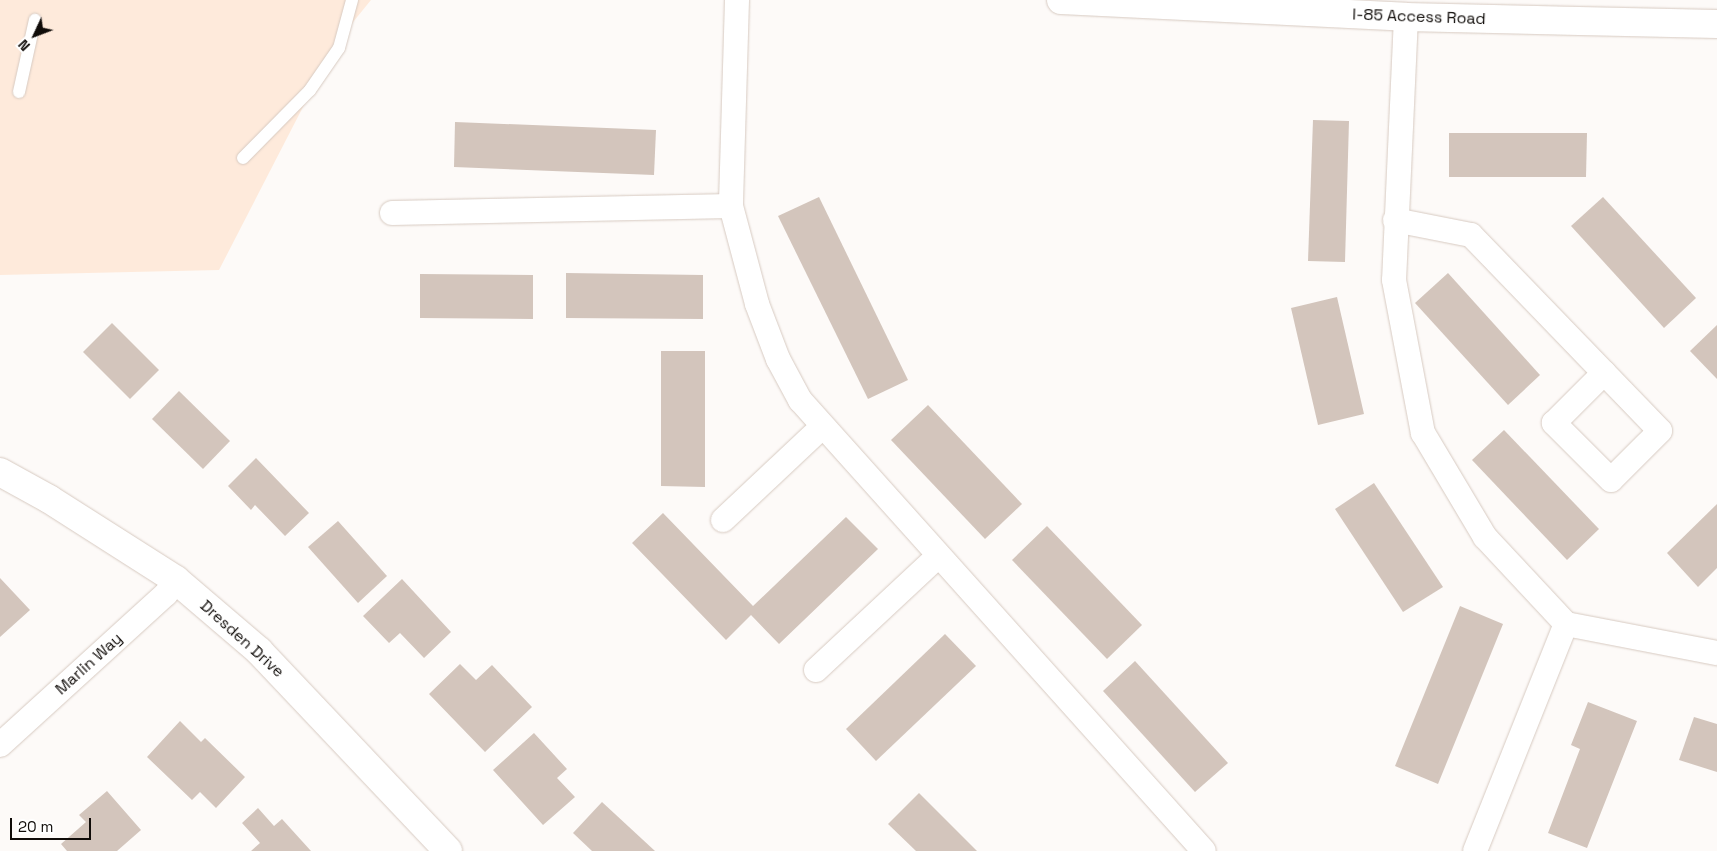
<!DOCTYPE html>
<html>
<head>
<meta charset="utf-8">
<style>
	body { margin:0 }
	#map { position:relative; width:1717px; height:851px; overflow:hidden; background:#fdfaf8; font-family:"Space Grotesk",sans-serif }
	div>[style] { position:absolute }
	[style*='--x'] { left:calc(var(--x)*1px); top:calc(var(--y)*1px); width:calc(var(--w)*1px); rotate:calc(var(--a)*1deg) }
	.built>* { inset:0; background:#feeadb }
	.building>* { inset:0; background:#d3c5bc }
	.roads { filter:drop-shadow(0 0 1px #d7cac1) drop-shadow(0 0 1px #d7cac1) }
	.lane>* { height:12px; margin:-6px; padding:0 6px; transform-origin:6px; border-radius:6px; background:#fff }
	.street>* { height:24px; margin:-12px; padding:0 12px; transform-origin:12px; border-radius:12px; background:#fff }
	.secondary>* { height:28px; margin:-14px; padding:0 14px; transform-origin:14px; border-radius:14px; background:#fff }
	span { translate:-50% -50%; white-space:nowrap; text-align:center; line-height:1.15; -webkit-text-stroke:4px #fff; paint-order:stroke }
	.street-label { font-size:16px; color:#100c09 }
	.north { position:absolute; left:10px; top:10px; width:50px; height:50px; -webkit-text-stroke:4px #fff; paint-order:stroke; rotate:227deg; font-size:14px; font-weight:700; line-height:20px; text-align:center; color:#100c09 }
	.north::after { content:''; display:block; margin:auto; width:18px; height:22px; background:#100c09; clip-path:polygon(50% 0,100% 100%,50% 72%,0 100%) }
	.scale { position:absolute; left:10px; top:818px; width:81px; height:22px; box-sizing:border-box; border:2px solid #100c09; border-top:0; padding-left:6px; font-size:15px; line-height:18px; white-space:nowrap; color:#100c09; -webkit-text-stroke:4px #fff; paint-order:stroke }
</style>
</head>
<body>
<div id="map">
	<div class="built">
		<i style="clip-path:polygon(0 0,371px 0,336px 43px,219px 270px,0 275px)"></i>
	</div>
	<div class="building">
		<i style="clip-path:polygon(1313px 120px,1349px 121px,1345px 262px,1308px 261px)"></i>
		<i style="clip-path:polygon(455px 122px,656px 130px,654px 175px,454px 167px)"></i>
		<i style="clip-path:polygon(1449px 133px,1587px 133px,1586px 177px,1449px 177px)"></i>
		<i style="clip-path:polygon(819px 197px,908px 380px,868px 399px,778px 216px)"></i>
		<i style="clip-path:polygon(1603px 197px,1696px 298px,1664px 328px,1571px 226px)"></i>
		<i style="clip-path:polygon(566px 273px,703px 275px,703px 319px,566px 318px)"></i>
		<i style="clip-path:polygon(1448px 273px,1540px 375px,1508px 405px,1415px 303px)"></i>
		<i style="clip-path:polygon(420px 274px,533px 275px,533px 319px,420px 318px)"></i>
		<i style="clip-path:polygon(1337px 297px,1364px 414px,1318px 425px,1291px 308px)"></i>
		<i style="clip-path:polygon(112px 323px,159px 370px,130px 399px,83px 352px)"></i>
		<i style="clip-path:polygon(1717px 325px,1717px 379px,1690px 351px)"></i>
		<i style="clip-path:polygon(661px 351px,705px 351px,705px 487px,661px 486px)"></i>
		<i style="clip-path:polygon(179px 391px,230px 441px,203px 469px,152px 419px)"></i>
		<i style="clip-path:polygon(928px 405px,1022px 504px,985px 539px,891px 440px)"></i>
		<i style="clip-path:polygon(1504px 430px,1599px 529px,1567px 560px,1472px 460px)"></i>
		<i style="clip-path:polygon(256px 458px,309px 513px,285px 536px,255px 505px,251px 510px,228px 486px)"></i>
		<i style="clip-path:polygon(1374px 483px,1443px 587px,1403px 612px,1335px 509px)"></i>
		<i style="clip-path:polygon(1717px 504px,1717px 568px,1698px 587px,1667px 553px)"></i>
		<i style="clip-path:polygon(663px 513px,753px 606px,846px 517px,878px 549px,779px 644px,751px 615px,726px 640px,632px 543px)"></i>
		<i style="clip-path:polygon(338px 521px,387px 576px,358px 603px,308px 547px)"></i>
		<i style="clip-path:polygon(1047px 526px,1142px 625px,1107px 659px,1012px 560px)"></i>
		<i style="clip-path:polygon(0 578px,30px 610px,0 637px)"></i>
		<i style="clip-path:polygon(402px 579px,451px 632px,424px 658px,400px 633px,389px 643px,363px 616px)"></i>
		<i style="clip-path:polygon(1460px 606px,1503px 624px,1438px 784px,1395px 766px)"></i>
		<i style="clip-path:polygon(945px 634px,976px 666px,876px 761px,846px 729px)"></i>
		<i style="clip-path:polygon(1135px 661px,1228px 763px,1195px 792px,1103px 691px)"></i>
		<i style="clip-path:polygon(460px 664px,476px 680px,492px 665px,532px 707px,485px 752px,429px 694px)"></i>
		<i style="clip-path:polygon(1588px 702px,1637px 721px,1587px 848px,1548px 833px,1580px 749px,1571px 745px)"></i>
		<i style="clip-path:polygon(1694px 717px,1717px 724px,1717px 772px,1679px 760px)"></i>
		<i style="clip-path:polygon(180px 721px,201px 742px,205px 738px,245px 777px,216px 808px,200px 792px,192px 800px,147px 757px)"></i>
		<i style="clip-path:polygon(534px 733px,567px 769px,557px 778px,575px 797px,543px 825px,493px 770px)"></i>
		<i style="clip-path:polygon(107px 791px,141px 830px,117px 851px,67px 851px,61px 844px,86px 822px,79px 815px)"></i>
		<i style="clip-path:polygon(919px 793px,977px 851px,916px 851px,888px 824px)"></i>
		<i style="clip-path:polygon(602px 802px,655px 851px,592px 851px,573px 833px)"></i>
		<i style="clip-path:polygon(258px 808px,274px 826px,282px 819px,311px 851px,251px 851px,260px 843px,242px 823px)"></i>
	</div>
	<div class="roads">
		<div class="lane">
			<i style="--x:19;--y:92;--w:74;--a:-77.5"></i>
			<i style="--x:243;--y:158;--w:95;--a:-45.4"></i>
			<i style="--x:310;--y:90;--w:51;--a:-55.4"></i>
			<i style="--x:339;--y:48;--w:50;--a:-74.8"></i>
		</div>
		<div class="street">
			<i style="--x:737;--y:0;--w:206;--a:91.7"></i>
			<i style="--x:731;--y:206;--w:101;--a:75.1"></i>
			<i style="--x:757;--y:304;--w:59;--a:69.1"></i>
			<i style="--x:778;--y:359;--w:47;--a:61.8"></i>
			<i style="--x:800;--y:400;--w:605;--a:48.15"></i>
			<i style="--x:1406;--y:17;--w:263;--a:92.6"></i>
			<i style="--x:1394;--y:280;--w:156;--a:79.3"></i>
			<i style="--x:1423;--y:433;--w:121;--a:59.2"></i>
			<i style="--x:1485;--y:537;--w:119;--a:47"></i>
			<i style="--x:1566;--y:624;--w:154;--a:10.9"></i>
			<i style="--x:392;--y:213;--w:339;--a:-1.2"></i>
			<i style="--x:1395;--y:220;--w:77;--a:11.2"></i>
			<i style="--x:1471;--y:235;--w:272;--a:46"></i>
			<i style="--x:1660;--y:431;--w:69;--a:135"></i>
			<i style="--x:1611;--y:480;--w:81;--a:-135"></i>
			<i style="--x:1554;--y:423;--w:71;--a:-45"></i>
			<i style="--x:723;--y:520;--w:134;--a:-43.2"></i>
			<i style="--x:816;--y:670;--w:166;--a:-43"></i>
			<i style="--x:0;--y:745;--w:224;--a:-42.3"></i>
			<i style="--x:166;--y:594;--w:17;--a:-54"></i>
			<i style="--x:1475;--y:851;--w:245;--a:-68.2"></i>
		</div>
		<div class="secondary">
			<i style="--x:1061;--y:0;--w:345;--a:2.8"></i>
			<i style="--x:1406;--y:17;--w:311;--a:1.3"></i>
			<i style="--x:0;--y:472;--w:56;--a:28.9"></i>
			<i style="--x:49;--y:499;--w:151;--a:32.5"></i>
			<i style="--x:176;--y:580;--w:109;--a:40.5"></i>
			<i style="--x:259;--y:651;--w:275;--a:46.6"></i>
		</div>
	</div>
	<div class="street-label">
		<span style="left:1419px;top:17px;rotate:2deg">I-85 Access Road</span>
		<span style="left:242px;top:639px;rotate:42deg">Dresden Drive</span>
		<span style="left:89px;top:664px;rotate:-42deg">Marlin Way</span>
	</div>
	<div class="north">N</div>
	<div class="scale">20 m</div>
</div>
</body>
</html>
